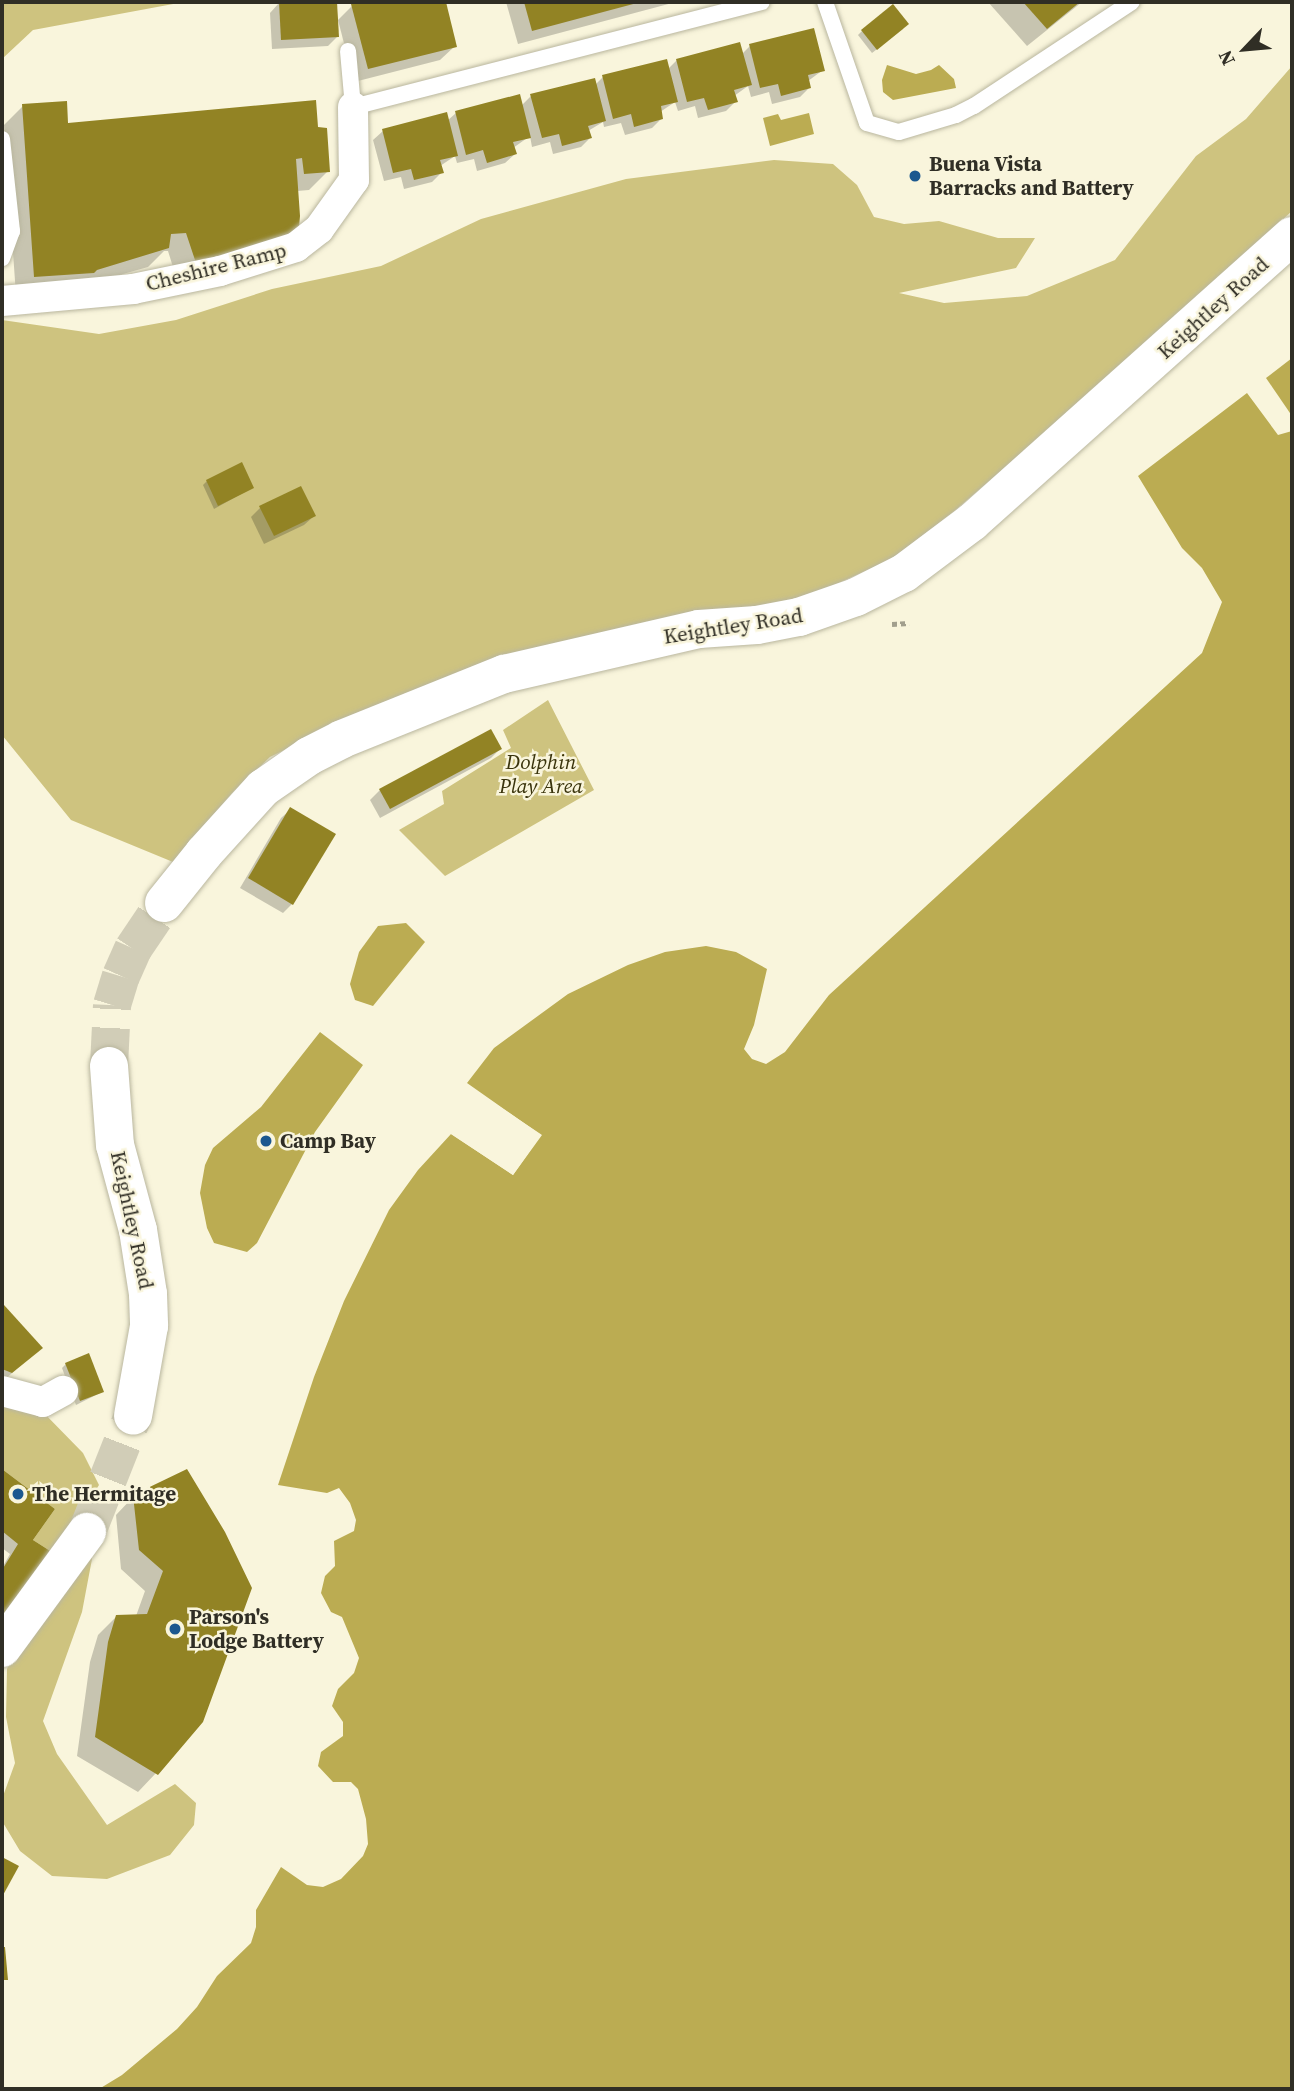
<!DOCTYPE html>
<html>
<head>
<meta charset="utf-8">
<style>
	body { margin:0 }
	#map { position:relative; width:1294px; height:2091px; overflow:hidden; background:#f9f5dc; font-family:"Source Serif 4",serif }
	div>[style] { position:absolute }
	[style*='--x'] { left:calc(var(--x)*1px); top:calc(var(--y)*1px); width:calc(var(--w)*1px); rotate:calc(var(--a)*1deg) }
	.green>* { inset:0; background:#cec37f }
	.water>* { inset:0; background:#bbac52 }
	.pier>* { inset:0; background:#f9f5dc }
	.shadow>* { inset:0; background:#0003 }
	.building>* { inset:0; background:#928324 }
	.secondary-tunnel>* { height:38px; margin-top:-19px; transform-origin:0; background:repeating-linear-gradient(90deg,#d1cdb7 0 38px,transparent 0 57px) }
	.path>* { height:4.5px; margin-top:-2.25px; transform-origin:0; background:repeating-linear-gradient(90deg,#a29f8d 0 5px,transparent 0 8.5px) }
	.roads { filter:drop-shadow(0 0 2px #b9b69e) drop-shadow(0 0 2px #b9b69e) }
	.service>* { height:16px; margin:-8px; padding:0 8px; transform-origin:8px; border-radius:8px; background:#fff }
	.minor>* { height:30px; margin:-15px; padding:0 15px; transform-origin:15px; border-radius:15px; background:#fff }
	.secondary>* { height:38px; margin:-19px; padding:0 19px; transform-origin:19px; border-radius:19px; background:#fff }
	.dots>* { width:19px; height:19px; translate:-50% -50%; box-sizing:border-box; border:4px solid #f9f5dc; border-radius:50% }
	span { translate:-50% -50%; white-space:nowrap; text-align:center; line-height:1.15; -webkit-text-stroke:5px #f9f5dc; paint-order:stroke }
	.poi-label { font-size:21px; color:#302e25; font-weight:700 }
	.left { translate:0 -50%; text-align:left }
	.street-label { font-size:21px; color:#302e25 }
	.park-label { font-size:21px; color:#3a340c; font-style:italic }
	.frame { position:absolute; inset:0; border:4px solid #302e25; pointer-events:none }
	.north { position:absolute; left:1210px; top:14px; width:70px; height:70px; -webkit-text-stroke:5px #f9f5dc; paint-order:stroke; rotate:244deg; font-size:19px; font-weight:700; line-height:28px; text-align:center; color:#302e25 }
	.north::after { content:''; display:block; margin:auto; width:24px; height:32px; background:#302e25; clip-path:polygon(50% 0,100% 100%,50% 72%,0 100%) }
</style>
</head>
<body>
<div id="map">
	<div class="green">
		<i style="clip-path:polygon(2px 2px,184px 2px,33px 30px,2px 59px)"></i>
		<i style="clip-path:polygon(1292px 66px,1292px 211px,1116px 372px,953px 512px,892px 559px,796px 602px,366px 710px,270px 757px,232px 793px,173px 862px,71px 820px,2px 735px,2px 320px,99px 334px,176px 320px,272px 289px,381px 266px,481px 219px,626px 179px,774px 160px,833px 164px,857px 185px,874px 217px,904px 224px,939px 221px,998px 238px,1035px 238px,1016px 268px,899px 293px,944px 303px,1027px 296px,1115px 260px,1196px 156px,1246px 119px)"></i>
		<i style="clip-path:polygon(548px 700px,594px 790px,445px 876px,399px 830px,444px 804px,442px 791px,511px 748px,503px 730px)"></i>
		<i style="clip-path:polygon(2px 1400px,40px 1409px,83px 1453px,99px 1485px,55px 1554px,33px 1540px,55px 1509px,2px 1469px)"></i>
		<i style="clip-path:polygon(87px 1547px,92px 1559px,82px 1612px,43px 1721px,57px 1754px,107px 1825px,175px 1784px,196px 1803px,194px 1825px,170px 1855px,107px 1879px,52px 1876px,20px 1851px,2px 1821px,2px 1799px,15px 1763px,6px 1717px,7px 1669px,19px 1640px)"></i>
	</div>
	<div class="water">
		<i style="clip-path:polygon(887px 65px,916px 74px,931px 70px,939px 65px,954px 79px,956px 88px,893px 100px,883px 92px,882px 80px)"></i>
		<i style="clip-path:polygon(809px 113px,814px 134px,770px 146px,763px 118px,778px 114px,781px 120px)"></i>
		<i style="clip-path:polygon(1292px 358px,1292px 416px,1266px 378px)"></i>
		<i style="clip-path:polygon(1247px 393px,1278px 435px,1292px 431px,1292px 2089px,99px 2089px,122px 2075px,177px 2029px,197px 2007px,217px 1976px,251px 1943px,256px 1927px,256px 1910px,281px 1867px,307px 1885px,323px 1887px,341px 1879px,363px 1856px,368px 1844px,366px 1819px,358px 1789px,351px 1782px,333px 1782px,318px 1766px,321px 1752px,343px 1736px,343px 1722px,332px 1706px,338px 1689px,354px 1673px,359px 1658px,342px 1617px,331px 1612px,321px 1593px,325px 1576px,335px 1566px,334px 1541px,354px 1531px,356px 1520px,350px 1503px,339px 1488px,327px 1493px,278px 1485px,314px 1377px,344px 1301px,389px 1210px,418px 1170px,451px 1134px,513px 1175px,541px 1135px,467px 1083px,494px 1048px,568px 994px,628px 965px,665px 952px,706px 946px,736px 952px,767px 969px,754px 1025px,744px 1049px,752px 1059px,766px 1064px,785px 1052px,829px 995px,1202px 653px,1222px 602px,1202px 568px,1182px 548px,1138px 476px)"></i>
		<i style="clip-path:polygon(406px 923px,425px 942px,373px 1006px,355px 1000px,350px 984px,359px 952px,378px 926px)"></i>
		<i style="clip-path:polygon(320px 1032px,363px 1065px,315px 1132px,257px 1243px,247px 1252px,214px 1243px,207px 1228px,200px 1193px,205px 1165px,213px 1148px,261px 1107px)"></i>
	</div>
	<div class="pier">
		<i style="clip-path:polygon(463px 1082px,542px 1135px,513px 1175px,448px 1132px,453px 1131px,512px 1171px,537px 1135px)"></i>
	</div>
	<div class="shadow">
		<i style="clip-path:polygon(335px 2px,337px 37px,328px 46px,272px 49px,270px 13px,279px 3px)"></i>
		<i style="clip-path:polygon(368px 2px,444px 2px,455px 46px,440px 60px,354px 82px,338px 20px,352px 6px)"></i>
		<i style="clip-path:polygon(506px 2px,676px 2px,518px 44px)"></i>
		<i style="clip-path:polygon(988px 2px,1082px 2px,1027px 46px)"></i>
		<i style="clip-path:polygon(903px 29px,872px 53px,858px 35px,862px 31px)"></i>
		<i style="clip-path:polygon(750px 46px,823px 70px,808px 81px,809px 88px,800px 97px,772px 104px,769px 92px,751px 97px,748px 86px,734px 96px,736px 101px,726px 111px,698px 118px,695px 106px,678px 111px,675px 102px,660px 112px,662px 118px,652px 128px,625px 135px,621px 123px,604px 127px,603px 122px,588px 131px,590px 138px,581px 147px,553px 154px,550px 142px,532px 147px,530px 136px,513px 148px,515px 154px,505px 163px,477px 171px,474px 159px,457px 163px,455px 156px,440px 166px,442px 172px,432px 182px,404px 189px,401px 177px,384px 181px,373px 140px,383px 131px,447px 121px,456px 113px,521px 106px,531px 96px,595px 85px,603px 77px,668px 69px,677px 60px,742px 54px)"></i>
		<i style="clip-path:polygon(23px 106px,67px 125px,316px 128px,328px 171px,309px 190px,297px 191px,178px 283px,168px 251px,164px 251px,148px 267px,77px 287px,16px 295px,4px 125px)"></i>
		<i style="clip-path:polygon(207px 481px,252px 488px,214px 509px,203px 485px)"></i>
		<i style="clip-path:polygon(260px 508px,314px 516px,304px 525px,264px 544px,251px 517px)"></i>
		<i style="clip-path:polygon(490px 731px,500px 749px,491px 758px,380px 818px,370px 800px,380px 790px)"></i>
		<i style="clip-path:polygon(291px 809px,292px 904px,283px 913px,240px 888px,281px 818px)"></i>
		<i style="clip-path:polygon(4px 1307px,40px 1348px,2px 1382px,2px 1309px)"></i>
		<i style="clip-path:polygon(66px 1364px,102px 1392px,76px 1405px,62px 1368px)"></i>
		<i style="clip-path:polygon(187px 1471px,156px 1773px,138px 1792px,77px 1756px,90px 1662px,98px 1635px,116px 1617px,136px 1616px,145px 1591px,121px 1569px,116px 1515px,134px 1496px)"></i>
		<i style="clip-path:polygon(2px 1472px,53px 1510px,30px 1541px,2px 1619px,2px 1568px,10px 1554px,2px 1548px)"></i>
	</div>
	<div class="building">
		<i style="clip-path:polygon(279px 2px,337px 2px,339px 37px,281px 40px)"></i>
		<i style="clip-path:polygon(361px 2px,446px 2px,457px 47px,368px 69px,351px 4px)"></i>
		<i style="clip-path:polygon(524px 2px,637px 2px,637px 3px,532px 31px)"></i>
		<i style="clip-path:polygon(1023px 2px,1080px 2px,1047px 29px)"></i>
		<i style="clip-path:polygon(893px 4px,909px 24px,877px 50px,861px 30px)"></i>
		<i style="clip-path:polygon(814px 28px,825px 71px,808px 75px,811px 88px,781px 96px,778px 84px,760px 88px,749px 44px)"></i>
		<i style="clip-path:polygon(740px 42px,752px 85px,734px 90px,738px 102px,708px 110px,704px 98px,687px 102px,676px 59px)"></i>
		<i style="clip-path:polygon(667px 59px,678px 102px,661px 106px,663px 119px,634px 127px,631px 114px,613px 119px,602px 75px)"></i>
		<i style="clip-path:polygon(595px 78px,606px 121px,588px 126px,592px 138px,562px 146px,559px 134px,542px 138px,530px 94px)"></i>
		<i style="clip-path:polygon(520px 94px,531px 138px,513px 142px,517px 154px,487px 163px,483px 150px,466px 155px,455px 111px)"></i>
		<i style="clip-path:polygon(316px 100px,318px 127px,327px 128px,330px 172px,304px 174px,302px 158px,296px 159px,300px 216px,298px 239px,197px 266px,186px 233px,171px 234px,169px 248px,97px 270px,94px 273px,34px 277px,22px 104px,67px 101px,68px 123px)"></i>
		<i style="clip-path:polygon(447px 112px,458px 156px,440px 160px,444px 173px,414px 180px,411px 169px,393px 173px,382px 129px)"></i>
		<i style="clip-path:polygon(242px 462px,254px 488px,218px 506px,206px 480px)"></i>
		<i style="clip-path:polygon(301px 486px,316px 516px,274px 536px,259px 506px)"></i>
		<i style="clip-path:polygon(491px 729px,502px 749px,390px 809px,379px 789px)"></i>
		<i style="clip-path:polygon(290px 807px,336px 834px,293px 905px,248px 878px)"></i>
		<i style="clip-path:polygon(4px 1305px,43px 1348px,12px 1373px,2px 1369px)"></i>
		<i style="clip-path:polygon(89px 1353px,104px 1392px,80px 1401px,65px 1363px)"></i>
		<i style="clip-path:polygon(2px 1469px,55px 1509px,33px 1540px,55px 1554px,2px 1622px,2px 1570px,18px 1544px,2px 1531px)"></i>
		<i style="clip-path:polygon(187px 1469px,225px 1532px,252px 1588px,203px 1722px,158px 1775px,95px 1737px,108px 1642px,116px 1615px,147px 1614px,163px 1571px,139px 1550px,133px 1495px)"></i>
		<i style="clip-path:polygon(2px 1857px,19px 1866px,2px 1897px)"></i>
		<i style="clip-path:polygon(2px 1947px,5px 1947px,8px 1980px,2px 1980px)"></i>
	</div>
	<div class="secondary-tunnel">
		<i style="--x:109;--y:1066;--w:61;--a:-87.2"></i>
		<i style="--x:112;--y:1005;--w:30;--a:-73"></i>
		<i style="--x:121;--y:976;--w:30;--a:-66"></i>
		<i style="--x:133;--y:949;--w:55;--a:-56"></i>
		<i style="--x:87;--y:1532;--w:125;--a:-68.4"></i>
	</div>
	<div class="path">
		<i style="--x:892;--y:624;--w:17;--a:-3"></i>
	</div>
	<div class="roads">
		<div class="service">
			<i style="--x:825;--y:2;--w:128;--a:70.9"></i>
			<i style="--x:867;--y:123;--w:33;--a:16"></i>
			<i style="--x:899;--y:132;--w:59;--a:-16.6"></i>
			<i style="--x:956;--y:115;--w:20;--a:-27"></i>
			<i style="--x:974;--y:106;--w:189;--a:-33.4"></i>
			<i style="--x:348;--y:51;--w:56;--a:84.9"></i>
			<i style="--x:353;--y:107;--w:422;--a:-14.4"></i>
			<i style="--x:2;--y:139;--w:93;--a:83.8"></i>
			<i style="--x:12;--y:231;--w:29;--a:110"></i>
		</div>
		<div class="minor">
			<i style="--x:2;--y:301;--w:132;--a:-5.2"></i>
			<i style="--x:133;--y:289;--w:89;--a:-11.7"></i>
			<i style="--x:220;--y:271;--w:80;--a:-17.5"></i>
			<i style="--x:296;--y:247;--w:29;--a:-38"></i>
			<i style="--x:319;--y:229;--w:60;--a:-54.5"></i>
			<i style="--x:354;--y:180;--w:73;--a:-90.8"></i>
			<i style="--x:2;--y:1391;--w:42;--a:15"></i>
			<i style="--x:43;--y:1402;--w:23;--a:-29"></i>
		</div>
		<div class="secondary">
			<i style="--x:164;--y:903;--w:64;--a:-51.3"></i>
			<i style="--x:204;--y:853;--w:88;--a:-47.8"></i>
			<i style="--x:263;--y:788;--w:56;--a:-34.8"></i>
			<i style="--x:309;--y:756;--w:37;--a:-27"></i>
			<i style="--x:342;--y:739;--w:175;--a:-21.9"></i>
			<i style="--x:504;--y:674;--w:200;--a:-13"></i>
			<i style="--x:699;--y:629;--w:58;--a:-3.9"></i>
			<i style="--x:757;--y:625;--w:43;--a:-10.8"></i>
			<i style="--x:799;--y:617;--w:60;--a:-19.3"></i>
			<i style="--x:856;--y:597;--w:54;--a:-26.6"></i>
			<i style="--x:904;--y:573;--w:85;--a:-36.9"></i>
			<i style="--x:972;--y:522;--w:429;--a:-41.8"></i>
			<i style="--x:109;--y:1066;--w:79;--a:85.7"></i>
			<i style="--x:115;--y:1145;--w:88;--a:74.9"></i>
			<i style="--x:138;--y:1230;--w:65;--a:81.1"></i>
			<i style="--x:148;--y:1294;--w:32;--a:88"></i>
			<i style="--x:149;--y:1326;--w:91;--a:100.1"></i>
			<i style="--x:2;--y:1648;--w:144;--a:-53.8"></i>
		</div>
	</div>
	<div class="dots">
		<i style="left:915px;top:176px;background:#1c588f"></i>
		<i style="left:266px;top:1141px;background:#1c588f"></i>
		<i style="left:18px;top:1494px;background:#1c588f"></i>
		<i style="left:175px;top:1629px;background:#1c588f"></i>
	</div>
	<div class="poi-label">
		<span class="left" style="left:929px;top:176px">Buena Vista<br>Barracks and Battery</span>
		<span class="left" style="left:280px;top:1141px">Camp Bay</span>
		<span class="left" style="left:32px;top:1494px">The Hermitage</span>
		<span class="left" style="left:189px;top:1629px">Parson's<br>Lodge Battery</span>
	</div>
	<div class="street-label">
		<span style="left:216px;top:267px;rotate:-14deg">Cheshire Ramp</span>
		<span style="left:1213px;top:308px;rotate:-42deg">Keightley Road</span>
		<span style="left:733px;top:626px;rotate:-9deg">Keightley Road</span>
		<span style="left:132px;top:1220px;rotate:78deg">Keightley Road</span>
	</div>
	<div class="park-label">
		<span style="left:541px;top:774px">Dolphin<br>Play Area</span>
	</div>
	<div class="frame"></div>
	<div class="north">N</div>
</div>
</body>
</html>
